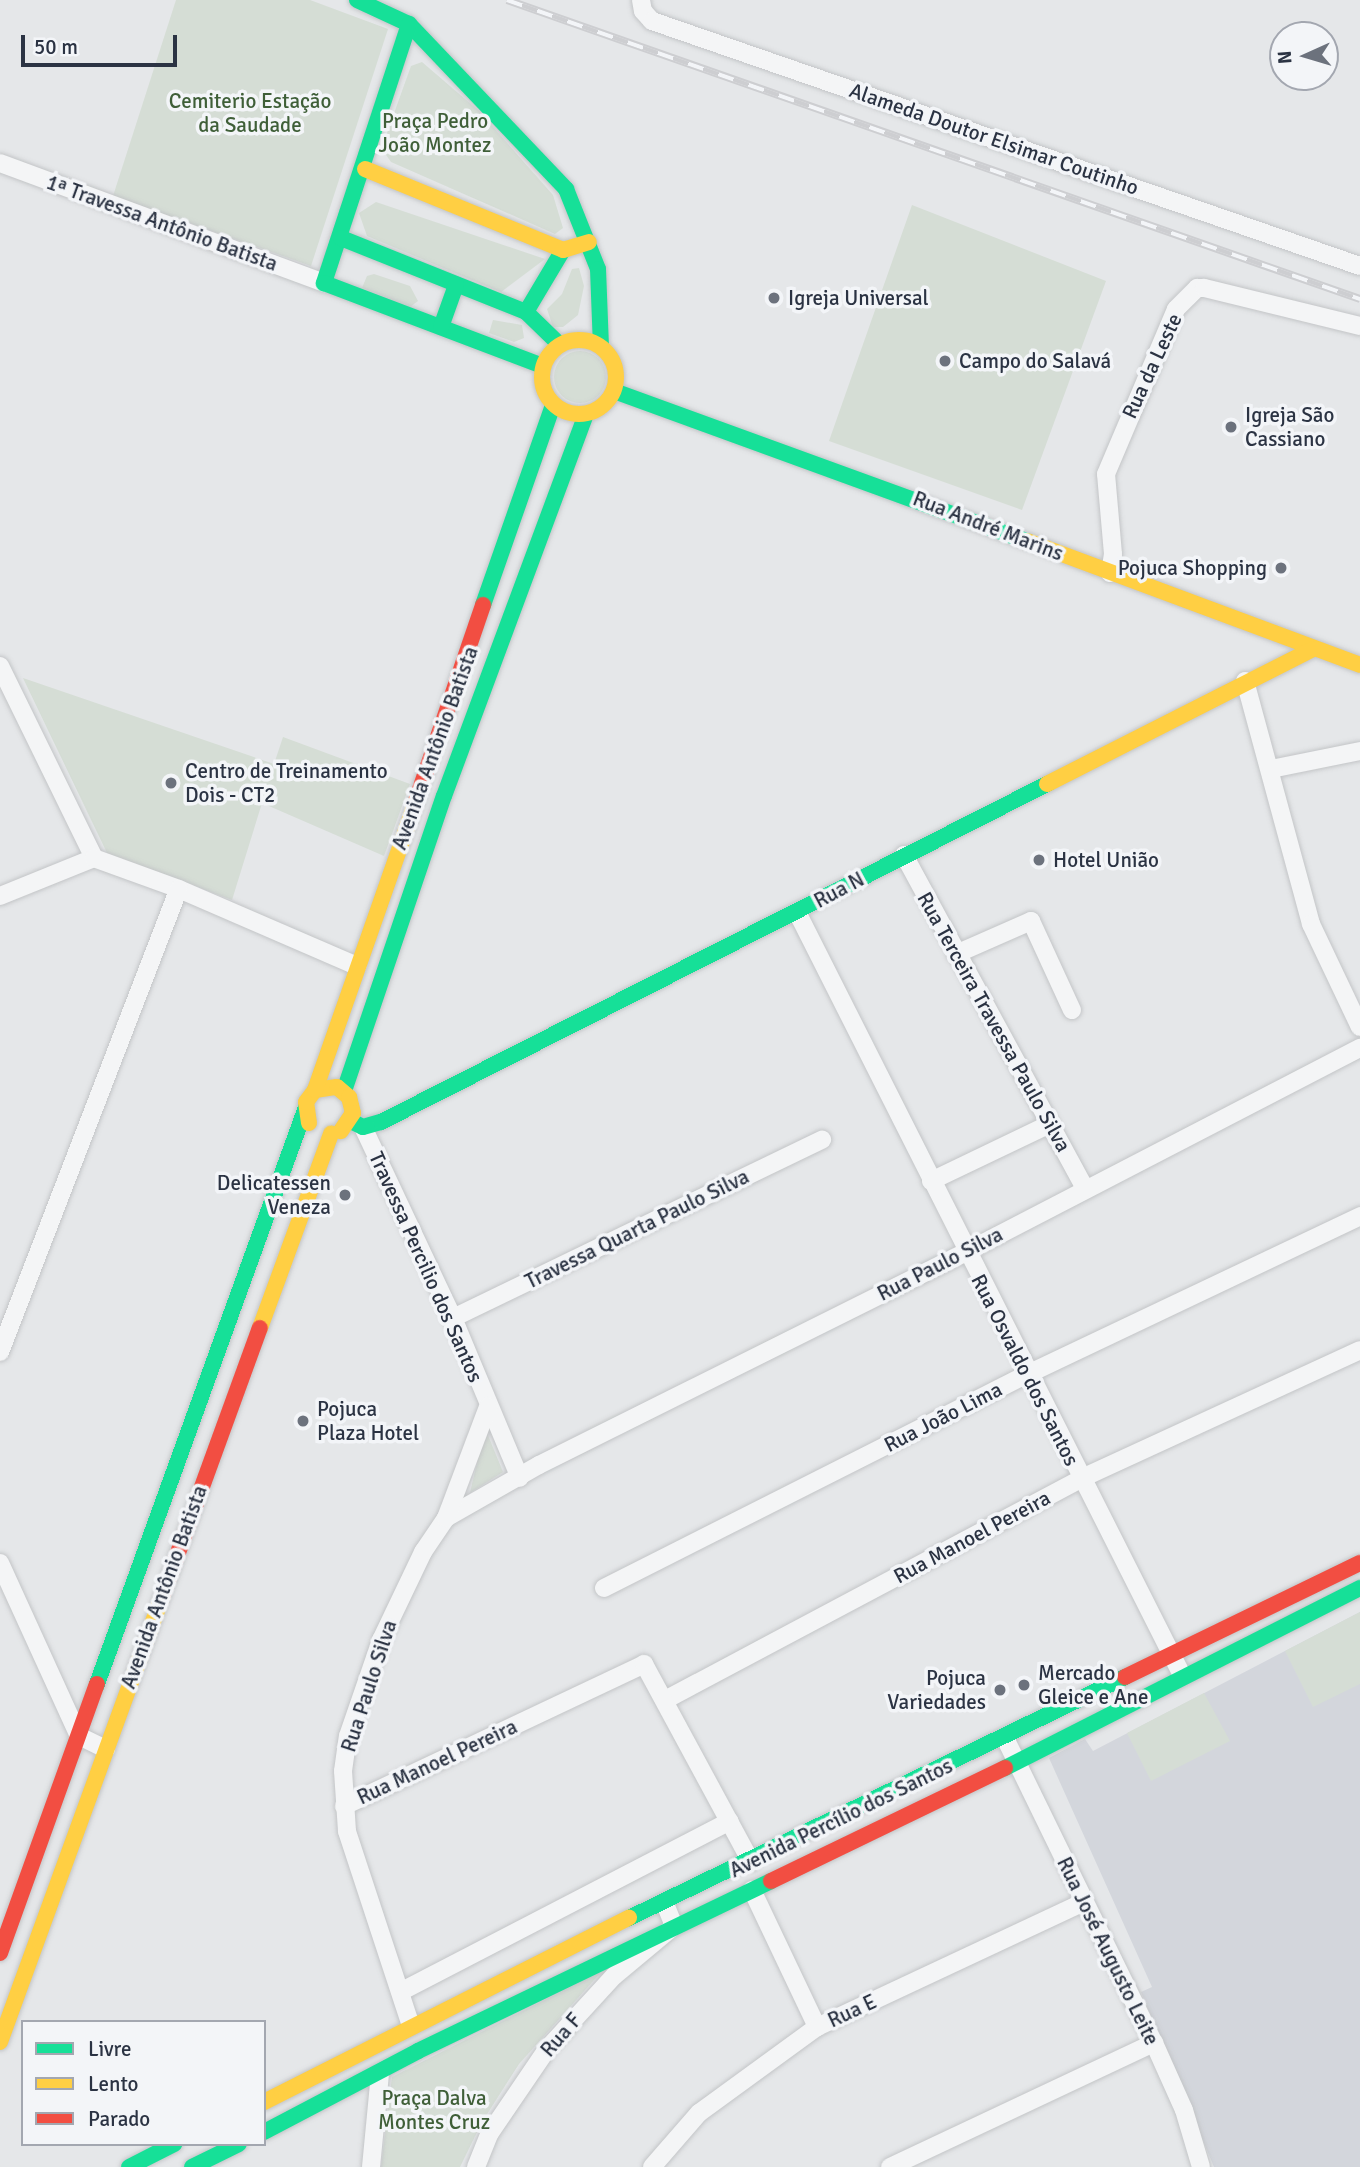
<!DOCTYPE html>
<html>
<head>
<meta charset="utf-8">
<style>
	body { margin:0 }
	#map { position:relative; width:1360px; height:2167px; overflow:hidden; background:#e5e7e9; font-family:Signika,sans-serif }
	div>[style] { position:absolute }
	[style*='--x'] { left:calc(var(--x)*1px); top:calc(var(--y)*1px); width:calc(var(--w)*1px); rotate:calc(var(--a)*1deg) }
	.built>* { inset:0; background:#d3d6dc }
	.green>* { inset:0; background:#d5ddd5 }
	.round { border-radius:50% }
	.roads { filter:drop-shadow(0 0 2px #c3c5c7) drop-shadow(0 0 2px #c3c5c7) }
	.street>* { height:18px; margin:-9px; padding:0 9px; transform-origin:9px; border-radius:9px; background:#f4f5f6 }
	.fast>* { height:16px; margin:-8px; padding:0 8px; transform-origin:8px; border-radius:8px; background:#16e098 }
	.slow>* { height:16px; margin:-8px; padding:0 8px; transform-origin:8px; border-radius:8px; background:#ffcf43 }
	.slow>.ring { margin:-8px; padding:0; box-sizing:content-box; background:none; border:16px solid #ffcf43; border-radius:50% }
	.jam>* { height:16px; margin:-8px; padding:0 8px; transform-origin:8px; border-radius:8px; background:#f24e42 }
	.rail>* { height:8px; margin-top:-4px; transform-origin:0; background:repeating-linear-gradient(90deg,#f3f5f8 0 16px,#cdced1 0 32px); box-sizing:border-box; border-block:2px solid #cdced1 }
	.dots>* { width:19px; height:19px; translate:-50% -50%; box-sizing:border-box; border:4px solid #f3f5f8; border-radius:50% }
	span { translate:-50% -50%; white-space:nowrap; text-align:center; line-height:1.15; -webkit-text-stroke:7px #f3f5f8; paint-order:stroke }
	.park-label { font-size:21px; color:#3f5f38 }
	.street-label { font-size:21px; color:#2b3343 }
	.poi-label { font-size:21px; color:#2b3343 }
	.left { translate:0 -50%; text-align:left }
	.right { translate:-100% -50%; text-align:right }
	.legend { position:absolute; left:21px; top:2020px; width:245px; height:126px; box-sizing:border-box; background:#f3f5f8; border:2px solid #a3a7b0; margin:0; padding:9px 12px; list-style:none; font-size:21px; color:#2b3343 }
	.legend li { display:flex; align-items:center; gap:14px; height:35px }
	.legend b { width:35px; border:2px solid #a3a7b0 }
	.north { position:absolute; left:1269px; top:21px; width:70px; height:70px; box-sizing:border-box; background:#f3f5f8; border:2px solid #a3a7b0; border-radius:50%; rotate:266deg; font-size:19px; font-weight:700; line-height:28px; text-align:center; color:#2b3343 }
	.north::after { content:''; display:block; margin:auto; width:24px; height:32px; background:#6c727d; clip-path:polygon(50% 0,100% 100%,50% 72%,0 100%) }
	.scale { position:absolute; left:21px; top:35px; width:156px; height:32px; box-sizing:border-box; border:4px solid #2b3343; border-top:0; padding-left:9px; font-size:21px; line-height:24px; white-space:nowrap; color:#2b3343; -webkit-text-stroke:5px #f3f5f8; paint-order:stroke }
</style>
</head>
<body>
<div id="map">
	<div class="built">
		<i style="clip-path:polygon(1360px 1612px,1360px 2167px,1214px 2167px,1141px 1992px,1152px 1987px,1049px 1758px,1085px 1739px,1093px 1751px)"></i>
	</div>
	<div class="green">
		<i style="clip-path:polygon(176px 0,310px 0,388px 29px,311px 266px,113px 196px)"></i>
		<i style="clip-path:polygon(422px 62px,479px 111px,553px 195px,563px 228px,555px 234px,391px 162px,384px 152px,387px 133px,411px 66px)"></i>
		<i style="clip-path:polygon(376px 202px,545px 259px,501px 292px,367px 236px,359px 213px)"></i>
		<i style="clip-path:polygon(912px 205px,1106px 281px,1022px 510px,829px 441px)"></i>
		<i style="clip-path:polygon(579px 268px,584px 286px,578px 315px,563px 327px,553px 327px,547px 309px,562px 294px,572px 269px)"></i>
		<i style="clip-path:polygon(374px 274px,410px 286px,418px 301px,410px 307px,362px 288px,367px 276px)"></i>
		<i style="clip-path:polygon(493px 320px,522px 325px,524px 338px,514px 342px,489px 333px)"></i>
		<i class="round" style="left:554px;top:351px;width:52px;height:52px"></i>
		<i style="clip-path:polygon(23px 678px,274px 764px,283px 737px,410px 784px,384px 856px,262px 803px,232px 900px,107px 853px)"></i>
		<i style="clip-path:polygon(485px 1428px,503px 1472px,470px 1493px)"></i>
		<i style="clip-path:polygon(1360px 1612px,1360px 1684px,1313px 1707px,1285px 1651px)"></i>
		<i style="clip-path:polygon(1204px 1693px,1230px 1741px,1151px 1781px,1127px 1733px)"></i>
		<i style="clip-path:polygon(602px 1971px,519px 2064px,482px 2122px,460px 2167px,381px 2167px,392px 2077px)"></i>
	</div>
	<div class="roads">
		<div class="street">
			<i style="--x:641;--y:0;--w:11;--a:80"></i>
			<i style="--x:643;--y:11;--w:13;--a:48"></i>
			<i style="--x:652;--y:21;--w:749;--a:19.09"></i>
			<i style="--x:0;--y:163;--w:346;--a:20.3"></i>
			<i style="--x:1110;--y:573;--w:19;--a:-81"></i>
			<i style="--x:1113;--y:554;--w:80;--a:-95"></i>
			<i style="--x:1106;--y:474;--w:179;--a:-67"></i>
			<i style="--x:1176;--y:309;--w:30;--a:-45"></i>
			<i style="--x:1197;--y:288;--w:7;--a:0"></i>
			<i style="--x:1204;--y:288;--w:161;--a:13.7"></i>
			<i style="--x:0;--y:666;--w:214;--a:63.9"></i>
			<i style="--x:1245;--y:681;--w:252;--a:74.8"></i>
			<i style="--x:1311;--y:924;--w:114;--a:64.6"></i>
			<i style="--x:1271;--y:769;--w:91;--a:-11.4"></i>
			<i style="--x:904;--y:855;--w:380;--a:61.5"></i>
			<i style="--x:0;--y:896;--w:101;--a:-22"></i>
			<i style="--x:94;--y:858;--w:90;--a:20"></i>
			<i style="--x:179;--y:889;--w:194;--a:23.4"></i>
			<i style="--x:797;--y:912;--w:855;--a:63.23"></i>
			<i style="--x:956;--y:954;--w:82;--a:-23.7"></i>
			<i style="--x:1031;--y:921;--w:98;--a:65.3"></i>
			<i style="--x:363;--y:1127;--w:211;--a:64.8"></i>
			<i style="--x:453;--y:1318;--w:173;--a:67.3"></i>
			<i style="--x:931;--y:1181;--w:132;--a:-25.6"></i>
			<i style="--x:453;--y:1318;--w:410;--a:-25.8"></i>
			<i style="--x:0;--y:1352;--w:496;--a:-68.9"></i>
			<i style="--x:446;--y:1518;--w:107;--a:-29.7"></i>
			<i style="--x:539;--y:1465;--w:477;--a:-26.5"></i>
			<i style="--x:966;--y:1252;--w:444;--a:-27.4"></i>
			<i style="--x:0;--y:1563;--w:190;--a:65.5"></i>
			<i style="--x:79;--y:1736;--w:30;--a:26"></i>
			<i style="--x:604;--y:1588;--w:475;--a:-26.8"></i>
			<i style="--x:1028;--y:1374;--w:368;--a:-25.4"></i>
			<i style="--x:665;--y:1700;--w:470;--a:-28"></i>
			<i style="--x:1080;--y:1479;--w:308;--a:-24.7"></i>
			<i style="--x:1005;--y:1738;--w:339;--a:64"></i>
			<i style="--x:1154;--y:2043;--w:73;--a:65.9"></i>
			<i style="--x:1184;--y:2110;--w:59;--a:73.4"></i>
			<i style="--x:344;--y:1806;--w:332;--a:-25.3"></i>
			<i style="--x:644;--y:1664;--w:225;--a:61.6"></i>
			<i style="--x:752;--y:1890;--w:152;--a:64.6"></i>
			<i style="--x:402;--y:1991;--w:369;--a:-27.4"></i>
			<i style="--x:411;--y:2026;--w:205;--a:-108.2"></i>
			<i style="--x:347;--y:1831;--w:60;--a:-93.8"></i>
			<i style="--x:343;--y:1771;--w:35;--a:-82"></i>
			<i style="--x:348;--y:1736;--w:102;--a:-71"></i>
			<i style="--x:381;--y:1640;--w:98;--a:-64.5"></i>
			<i style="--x:423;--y:1552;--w:41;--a:-55.9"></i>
			<i style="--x:446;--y:1518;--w:119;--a:-69.3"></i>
			<i style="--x:371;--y:2167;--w:94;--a:-84.5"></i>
			<i style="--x:476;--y:2167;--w:37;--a:-68"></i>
			<i style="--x:490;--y:2133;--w:102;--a:-55.8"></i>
			<i style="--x:547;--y:2049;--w:99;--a:-47.5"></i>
			<i style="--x:614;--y:1976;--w:78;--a:-39.8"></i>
			<i style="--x:674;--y:1926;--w:24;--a:-112"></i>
			<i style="--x:652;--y:2167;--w:72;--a:-49"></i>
			<i style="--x:699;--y:2113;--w:146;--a:-36.1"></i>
			<i style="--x:817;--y:2027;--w:295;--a:-25.1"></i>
			<i style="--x:890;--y:2167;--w:292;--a:-25.2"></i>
		</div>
		<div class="fast">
			<i style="--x:357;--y:0;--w:57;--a:24.8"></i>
			<i style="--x:409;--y:24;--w:228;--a:46.4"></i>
			<i style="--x:566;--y:189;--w:86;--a:68.2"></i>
			<i style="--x:598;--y:269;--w:77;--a:87.8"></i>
			<i style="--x:409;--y:24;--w:273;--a:108.2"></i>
			<i style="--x:324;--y:283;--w:234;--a:20.8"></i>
			<i style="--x:341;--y:238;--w:199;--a:21.8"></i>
			<i style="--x:526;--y:312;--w:47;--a:44.1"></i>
			<i style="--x:526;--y:312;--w:72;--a:-59.2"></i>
			<i style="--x:441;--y:327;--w:45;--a:-70.3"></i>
			<i style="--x:614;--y:391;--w:439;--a:20"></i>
			<i style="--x:483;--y:605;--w:212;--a:-70.7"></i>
			<i style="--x:344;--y:1091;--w:311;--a:-71.3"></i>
			<i style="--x:444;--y:796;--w:407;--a:-69.6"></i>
			<i style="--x:351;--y:1121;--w:13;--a:27"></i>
			<i style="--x:363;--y:1127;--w:19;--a:-16"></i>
			<i style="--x:381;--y:1122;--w:747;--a:-26.91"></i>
			<i style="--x:97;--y:1684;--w:611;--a:-70.08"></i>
			<i style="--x:1005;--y:1768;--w:398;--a:-26.9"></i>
			<i style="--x:629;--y:1918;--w:551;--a:-25.91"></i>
			<i style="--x:264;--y:2132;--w:174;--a:-27.7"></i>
			<i style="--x:418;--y:2051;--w:392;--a:-25.7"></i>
			<i style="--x:129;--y:2167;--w:51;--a:-27.1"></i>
			<i style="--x:192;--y:2167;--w:52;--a:-26.1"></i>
		</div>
		<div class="slow">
			<i style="--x:365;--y:169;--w:214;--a:22.2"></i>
			<i style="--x:563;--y:250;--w:27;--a:-17"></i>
			<i class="ring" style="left:542px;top:340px;width:58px;height:58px"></i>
			<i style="--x:1027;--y:541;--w:355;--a:20.4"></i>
			<i style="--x:1047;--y:784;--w:298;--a:-26.9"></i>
			<i style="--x:315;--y:1090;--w:22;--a:-8"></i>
			<i style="--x:337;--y:1087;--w:16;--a:40"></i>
			<i style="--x:349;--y:1097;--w:16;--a:76"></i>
			<i style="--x:353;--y:1113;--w:22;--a:124"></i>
			<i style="--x:309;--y:1123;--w:21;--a:-98"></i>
			<i style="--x:306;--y:1102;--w:15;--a:-53"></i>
			<i style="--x:315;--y:1090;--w:309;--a:-70.7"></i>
			<i style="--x:260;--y:1328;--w:207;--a:-69.9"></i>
			<i style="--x:0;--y:2042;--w:477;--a:-70"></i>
			<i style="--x:264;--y:2102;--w:409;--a:-26.8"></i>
		</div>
		<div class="jam">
			<i style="--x:417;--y:798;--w:204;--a:-71.1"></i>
			<i style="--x:163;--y:1594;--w:283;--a:-70"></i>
			<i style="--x:1125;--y:1677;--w:261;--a:-25.9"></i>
			<i style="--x:771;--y:1881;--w:260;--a:-25.8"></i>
			<i style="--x:0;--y:1953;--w:286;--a:-70.2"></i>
		</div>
	</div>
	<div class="rail">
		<i style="--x:507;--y:0;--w:904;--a:19.32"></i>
	</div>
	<div class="dots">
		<i style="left:774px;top:298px;background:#6c727d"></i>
		<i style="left:945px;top:361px;background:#6c727d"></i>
		<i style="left:1231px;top:427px;background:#6c727d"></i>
		<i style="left:1281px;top:568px;background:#6c727d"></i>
		<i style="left:171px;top:783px;background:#6c727d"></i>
		<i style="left:1039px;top:860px;background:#6c727d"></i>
		<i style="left:345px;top:1195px;background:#6c727d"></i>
		<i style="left:303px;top:1421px;background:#6c727d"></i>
		<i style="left:1024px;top:1685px;background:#6c727d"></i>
		<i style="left:1000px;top:1690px;background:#6c727d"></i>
	</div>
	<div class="park-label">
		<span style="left:250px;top:113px">Cemiterio Estação<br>da Saudade</span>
		<span style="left:435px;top:133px">Praça Pedro<br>João Montez</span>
		<span style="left:434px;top:2110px">Praça Dalva<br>Montes Cruz</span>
	</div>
	<div class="street-label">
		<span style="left:994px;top:139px;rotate:19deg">Alameda Doutor Elsimar Coutinho</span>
		<span style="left:162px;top:223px;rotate:20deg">1ª Travessa Antônio Batista</span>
		<span style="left:1152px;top:366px;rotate:-65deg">Rua da Leste</span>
		<span style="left:988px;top:526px;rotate:21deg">Rua André Marins</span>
		<span style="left:435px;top:748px;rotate:-70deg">Avenida Antônio Batista</span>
		<span style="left:839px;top:890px;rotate:-28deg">Rua N</span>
		<span style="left:994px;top:1022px;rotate:61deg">Rua Terceira Travessa Paulo Silva</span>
		<span style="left:637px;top:1229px;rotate:-26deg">Travessa Quarta Paulo Silva</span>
		<span style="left:940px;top:1264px;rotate:-27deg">Rua Paulo Silva</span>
		<span style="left:426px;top:1267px;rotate:66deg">Travessa Percilio dos Santos</span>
		<span style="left:1025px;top:1370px;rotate:63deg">Rua Osvaldo dos Santos</span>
		<span style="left:943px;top:1417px;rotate:-27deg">Rua João Lima</span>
		<span style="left:972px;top:1537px;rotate:-28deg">Rua Manoel Pereira</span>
		<span style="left:164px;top:1587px;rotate:-70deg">Avenida Antônio Batista</span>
		<span style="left:369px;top:1686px;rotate:-72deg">Rua Paulo Silva</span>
		<span style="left:437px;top:1762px;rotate:-25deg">Rua Manoel Pereira</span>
		<span style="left:841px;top:1818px;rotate:-26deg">Avenida Percílio dos Santos</span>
		<span style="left:1108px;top:1951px;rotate:64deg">Rua José Augusto Leite</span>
		<span style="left:852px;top:2011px;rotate:-25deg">Rua E</span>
		<span style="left:561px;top:2035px;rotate:-49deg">Rua F</span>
	</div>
	<div class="poi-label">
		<span class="left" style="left:788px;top:298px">Igreja Universal</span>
		<span class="left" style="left:959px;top:361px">Campo do Salavá</span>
		<span class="left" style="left:1245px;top:427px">Igreja São<br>Cassiano</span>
		<span class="right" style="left:1267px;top:568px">Pojuca Shopping</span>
		<span class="left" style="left:185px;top:783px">Centro de Treinamento<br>Dois - CT2</span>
		<span class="left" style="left:1053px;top:860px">Hotel União</span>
		<span class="right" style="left:331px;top:1195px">Delicatessen<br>Veneza</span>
		<span class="left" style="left:317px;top:1421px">Pojuca<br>Plaza Hotel</span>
		<span class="left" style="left:1038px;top:1685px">Mercado<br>Gleice e Ane</span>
		<span class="right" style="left:986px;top:1690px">Pojuca<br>Variedades</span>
	</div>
	<ul class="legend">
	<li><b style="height:9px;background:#16e098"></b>Livre</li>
	<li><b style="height:9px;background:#ffcf43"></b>Lento</li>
	<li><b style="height:9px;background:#f24e42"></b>Parado</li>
	</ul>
	<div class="north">N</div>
	<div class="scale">50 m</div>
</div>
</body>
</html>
